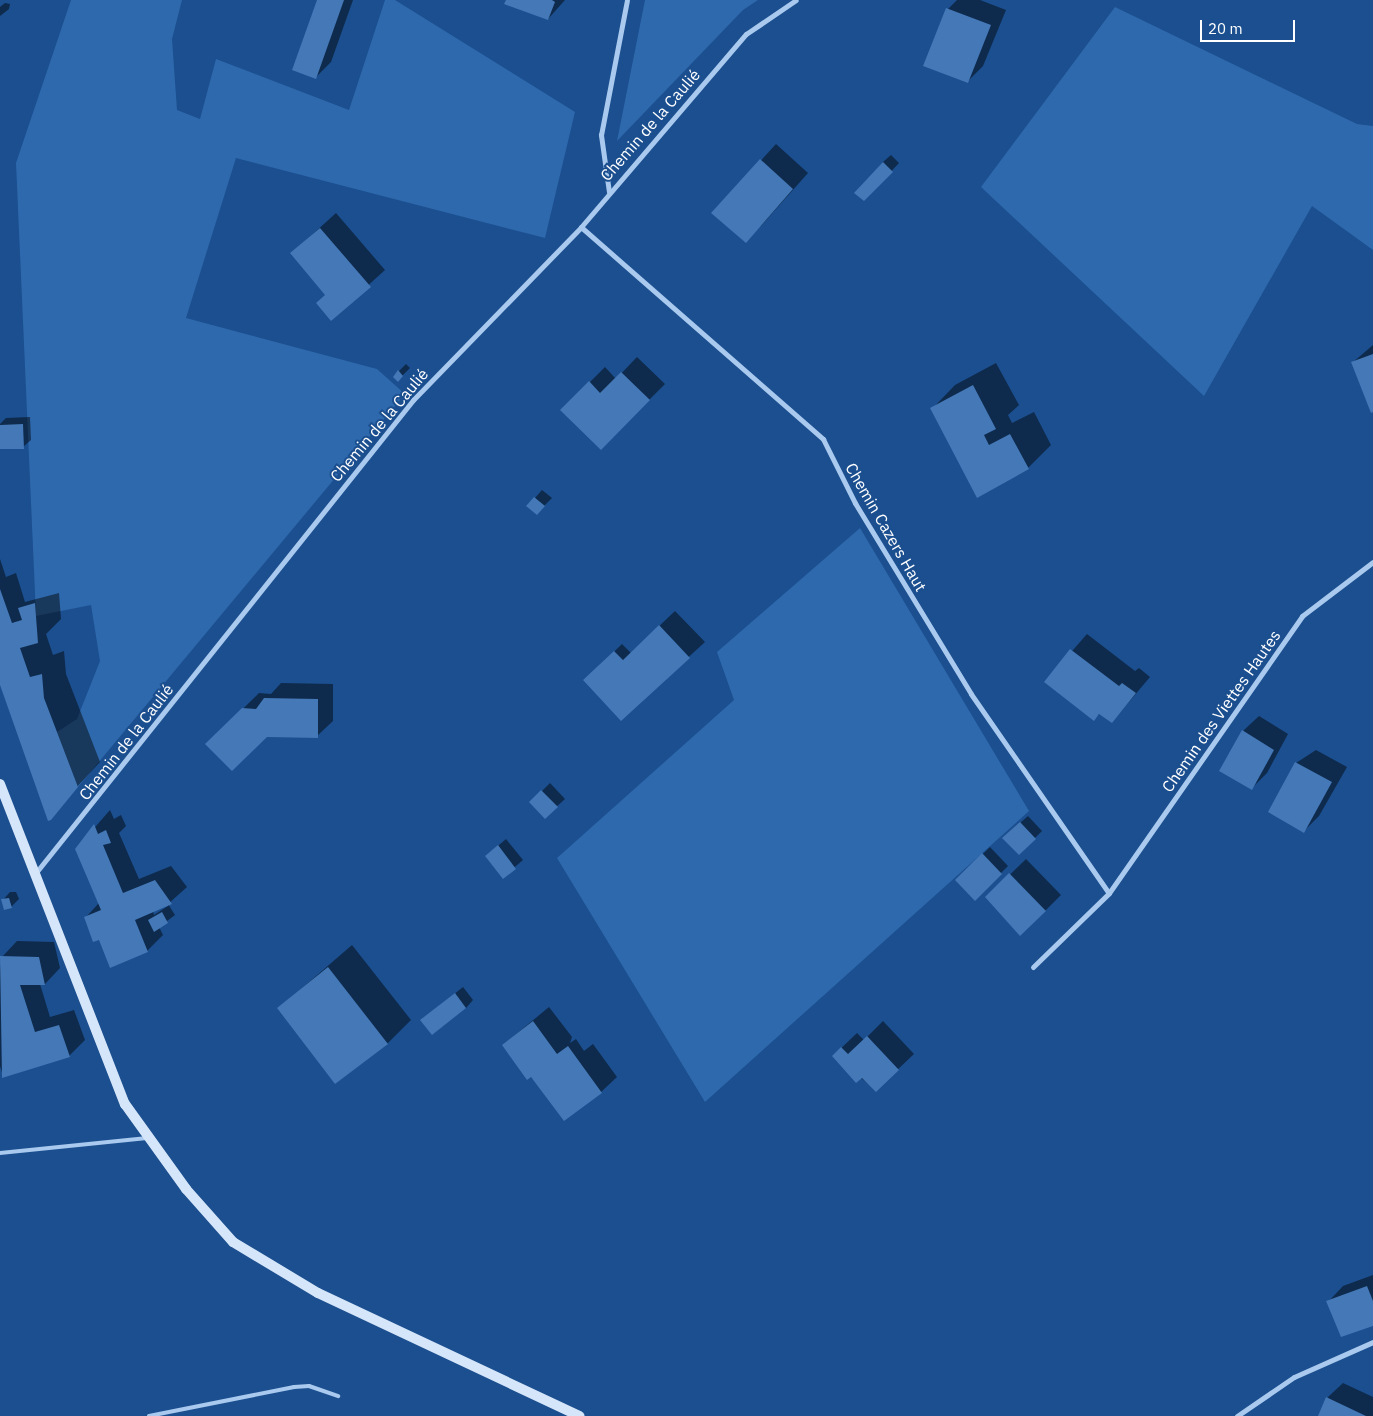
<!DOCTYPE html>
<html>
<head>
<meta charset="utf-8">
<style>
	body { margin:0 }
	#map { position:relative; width:1373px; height:1416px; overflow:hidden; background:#1b4f8f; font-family:"IBM Plex Sans",sans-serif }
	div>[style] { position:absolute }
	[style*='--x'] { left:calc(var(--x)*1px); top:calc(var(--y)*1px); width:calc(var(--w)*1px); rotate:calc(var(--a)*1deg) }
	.green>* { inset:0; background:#2e69ad }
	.shadow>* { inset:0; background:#0007 }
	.building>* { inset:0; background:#4478b7 }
	.lane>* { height:4px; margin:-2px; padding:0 2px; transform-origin:2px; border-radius:2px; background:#a9c9ee }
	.street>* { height:5px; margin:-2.5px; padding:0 2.5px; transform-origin:2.5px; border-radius:2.5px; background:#a9c9ee }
	.secondary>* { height:10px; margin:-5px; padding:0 5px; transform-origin:5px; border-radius:5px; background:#d6e6fa }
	span { translate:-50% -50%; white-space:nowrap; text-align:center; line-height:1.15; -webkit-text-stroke:4px #1b4f8f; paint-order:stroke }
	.street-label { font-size:16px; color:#fff }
	.scale { position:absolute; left:1200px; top:20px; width:95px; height:22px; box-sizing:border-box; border:2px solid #fff; border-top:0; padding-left:6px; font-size:15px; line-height:18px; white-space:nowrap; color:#fff; -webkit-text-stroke:4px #1b4f8f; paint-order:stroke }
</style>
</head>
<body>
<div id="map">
	<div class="green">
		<i style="clip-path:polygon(71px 0,182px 0,172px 39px,177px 110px,200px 119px,216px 59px,349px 110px,385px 0,395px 0,575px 112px,545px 238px,236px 158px,186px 318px,377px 369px,405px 394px,78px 787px,57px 732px,77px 719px,100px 661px,91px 605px,36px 616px,16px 163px)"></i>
		<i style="clip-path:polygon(645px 0,758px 0,743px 10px,617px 141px)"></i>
		<i style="clip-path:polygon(1115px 7px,1357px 124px,1373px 126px,1373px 250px,1312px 206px,1204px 396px,981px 187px)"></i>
		<i style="clip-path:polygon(860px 528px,1029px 811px,705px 1102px,557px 858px,734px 700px,717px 652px)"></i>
	</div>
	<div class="shadow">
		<i style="clip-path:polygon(318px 0,353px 0,331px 62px,315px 78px)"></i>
		<i style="clip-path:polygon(507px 0,565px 0,548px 19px)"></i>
		<i style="clip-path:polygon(957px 0,980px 0,1006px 10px,983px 66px,968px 81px,948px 9px)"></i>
		<i style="clip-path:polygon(5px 3px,10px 4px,9px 9px,0 16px,0 7px)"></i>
		<i style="clip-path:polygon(776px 144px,808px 173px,761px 226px,713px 213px)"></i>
		<i style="clip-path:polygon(891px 155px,899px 163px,864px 200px,883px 162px)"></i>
		<i style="clip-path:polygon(336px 213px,385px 270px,331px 319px,327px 294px,292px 253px)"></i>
		<i style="clip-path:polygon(1373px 345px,1373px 410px,1352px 363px)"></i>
		<i style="clip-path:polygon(637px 357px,665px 384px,601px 448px,562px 410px,605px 367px,616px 379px)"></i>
		<i style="clip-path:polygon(996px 363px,1019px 405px,1008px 415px,1012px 423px,1034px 412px,1051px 445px,1028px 468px,978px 496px,932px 409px,955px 385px)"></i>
		<i style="clip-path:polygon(406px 364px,410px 368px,398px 380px,399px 371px)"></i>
		<i style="clip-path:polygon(30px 417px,31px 440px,23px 447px,0 441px,0 424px,6px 418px)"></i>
		<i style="clip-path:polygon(542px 490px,552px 498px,544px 506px,528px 506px)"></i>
		<i style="clip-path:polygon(0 559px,6px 577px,16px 573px,25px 602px,59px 593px,61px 619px,46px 634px,53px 655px,64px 651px,66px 674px,100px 762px,48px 818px,0 682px)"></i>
		<i style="clip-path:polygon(675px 611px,705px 642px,621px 719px,585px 680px,622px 644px,631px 653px)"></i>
		<i style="clip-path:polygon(1087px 634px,1135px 671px,1139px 668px,1150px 677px,1112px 722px,1100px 713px,1094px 720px,1045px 682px)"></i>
		<i style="clip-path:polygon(281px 683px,333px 684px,333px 721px,317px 736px,267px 736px,207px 744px,259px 693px,271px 694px)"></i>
		<i style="clip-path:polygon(1259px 716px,1288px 734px,1267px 773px,1252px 788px,1243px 731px)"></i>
		<i style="clip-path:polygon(1316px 750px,1347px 767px,1319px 816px,1304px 831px,1296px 763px)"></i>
		<i style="clip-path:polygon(550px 783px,565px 799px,545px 817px,531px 802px)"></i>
		<i style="clip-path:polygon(evenodd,110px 810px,114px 819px,121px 815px,126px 826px,119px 833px,139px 879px,171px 866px,187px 887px,168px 904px,175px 915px,159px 927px,163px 935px,147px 951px,100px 938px,86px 917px,99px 903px,76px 849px,110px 810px,168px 904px,168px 906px,154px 915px,153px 911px,168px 904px)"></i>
		<i style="clip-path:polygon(1028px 816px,1042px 831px,1019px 854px,1011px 831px)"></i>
		<i style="clip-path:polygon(506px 839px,523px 860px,503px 877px,486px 856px)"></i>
		<i style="clip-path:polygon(990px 847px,1008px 866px,975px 899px,956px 880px)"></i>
		<i style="clip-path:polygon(1026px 859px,1061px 895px,1045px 911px,987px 897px)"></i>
		<i style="clip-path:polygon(10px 892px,16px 892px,19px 899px,11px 907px,3px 900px)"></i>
		<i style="clip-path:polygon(17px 941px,54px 942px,60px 968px,45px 984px,40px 984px,50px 1017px,74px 1010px,85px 1040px,69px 1056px,3px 1076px,0 1066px,0 969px,2px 957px)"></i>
		<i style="clip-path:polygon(352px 945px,411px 1020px,388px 1043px,335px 1082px,279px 1008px)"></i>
		<i style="clip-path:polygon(463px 987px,473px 1000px,466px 1008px,422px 1020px)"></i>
		<i style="clip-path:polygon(549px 1007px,572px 1037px,570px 1043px,576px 1039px,584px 1051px,593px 1044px,617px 1077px,601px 1092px,540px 1087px,503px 1045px)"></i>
		<i style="clip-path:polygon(883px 1021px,914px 1054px,876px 1090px,833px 1056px,857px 1033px,864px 1040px)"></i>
		<i style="clip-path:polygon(1373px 1275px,1373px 1324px,1328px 1302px,1343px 1286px)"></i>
		<i style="clip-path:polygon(1343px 1383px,1373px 1397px,1373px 1416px,1320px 1416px,1327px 1398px)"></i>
	</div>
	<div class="building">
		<i style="clip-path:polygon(317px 0,344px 0,316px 79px,292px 70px)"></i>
		<i style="clip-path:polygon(506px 0,552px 0,555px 2px,548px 20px,504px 4px)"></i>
		<i style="clip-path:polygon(946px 8px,991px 25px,968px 83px,923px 66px)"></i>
		<i style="clip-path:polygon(760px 159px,793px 189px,746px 243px,711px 213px)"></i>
		<i style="clip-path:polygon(883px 162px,893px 172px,864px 201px,854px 193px)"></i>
		<i style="clip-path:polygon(320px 228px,371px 287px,331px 321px,316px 303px,325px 295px,290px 253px)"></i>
		<i style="clip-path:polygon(1373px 354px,1373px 412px,1371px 413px,1351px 362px)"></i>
		<i style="clip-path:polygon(398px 370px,403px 376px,398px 382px,393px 377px)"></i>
		<i style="clip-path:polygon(621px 372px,650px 400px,601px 450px,560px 410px,589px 381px,600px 393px)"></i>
		<i style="clip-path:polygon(973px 385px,996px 429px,984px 435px,989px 445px,1010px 434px,1029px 469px,977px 498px,930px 408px)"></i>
		<i style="clip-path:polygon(23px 424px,24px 449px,0 449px,0 425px)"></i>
		<i style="clip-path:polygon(534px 497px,545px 506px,537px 515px,526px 506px)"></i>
		<i style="clip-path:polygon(0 589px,12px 623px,22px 620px,18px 608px,35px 603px,38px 643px,20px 648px,30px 677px,42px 674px,44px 698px,78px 787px,51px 820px,48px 821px,0 685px)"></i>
		<i style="clip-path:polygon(659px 625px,690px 658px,621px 721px,583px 680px,614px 651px,623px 660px)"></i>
		<i style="clip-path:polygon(1070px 649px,1119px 686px,1122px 683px,1136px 693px,1112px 723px,1099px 714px,1094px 721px,1044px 682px)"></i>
		<i style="clip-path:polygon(264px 698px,318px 699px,318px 738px,267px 737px,232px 771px,205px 744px,242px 708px,256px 709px)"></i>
		<i style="clip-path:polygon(1242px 730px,1274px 750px,1252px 790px,1219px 771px)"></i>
		<i style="clip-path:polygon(1295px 762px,1332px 782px,1304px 833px,1268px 812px)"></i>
		<i style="clip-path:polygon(541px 790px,558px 807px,545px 819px,529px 802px)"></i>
		<i style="clip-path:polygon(1020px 822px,1036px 839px,1019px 855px,1002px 838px)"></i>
		<i style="clip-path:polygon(94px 824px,98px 834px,106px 830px,111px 843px,103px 845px,123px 893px,155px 880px,172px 904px,135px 920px,148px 952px,110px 968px,99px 940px,93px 942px,84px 917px,101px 910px,75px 849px)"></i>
		<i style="clip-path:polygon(498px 845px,516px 869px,503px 879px,485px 856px)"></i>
		<i style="clip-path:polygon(982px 853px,1002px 874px,975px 901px,955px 880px)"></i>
		<i style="clip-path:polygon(1009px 873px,1046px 911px,1020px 936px,985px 897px)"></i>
		<i style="clip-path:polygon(9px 898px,12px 908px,4px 910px,1px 899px)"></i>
		<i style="clip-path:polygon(162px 912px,168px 923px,154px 932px,148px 920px)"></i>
		<i style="clip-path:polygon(0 956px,39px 957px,45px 985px,20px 985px,35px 1032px,59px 1025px,70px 1057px,2px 1078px)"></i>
		<i style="clip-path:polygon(328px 967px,388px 1044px,335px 1084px,277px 1008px)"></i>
		<i style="clip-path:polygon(455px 993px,466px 1008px,432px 1035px,420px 1020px)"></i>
		<i style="clip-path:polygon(533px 1021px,557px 1054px,568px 1046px,602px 1093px,564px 1121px,531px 1077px,527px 1080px,502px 1045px)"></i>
		<i style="clip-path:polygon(867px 1036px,899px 1070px,876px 1092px,862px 1078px,856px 1083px,832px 1056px,841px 1047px,848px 1054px)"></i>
		<i style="clip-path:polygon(1367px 1286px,1373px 1301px,1373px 1326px,1341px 1337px,1326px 1301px)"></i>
		<i style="clip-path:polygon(1326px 1397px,1366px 1416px,1318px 1416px)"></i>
	</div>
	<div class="lane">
		<i style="--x:0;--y:1153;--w:148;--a:-5.8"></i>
		<i style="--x:149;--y:1416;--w:148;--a:-11.3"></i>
		<i style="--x:294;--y:1387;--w:15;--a:-4"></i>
		<i style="--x:309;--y:1386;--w:31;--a:19"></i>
	</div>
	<div class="street">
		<i style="--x:609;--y:192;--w:58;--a:-98"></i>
		<i style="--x:601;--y:135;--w:137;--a:-79.1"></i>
		<i style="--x:581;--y:227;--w:322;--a:41.2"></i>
		<i style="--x:823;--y:439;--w:72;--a:63.4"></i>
		<i style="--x:855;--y:503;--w:223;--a:58.7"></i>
		<i style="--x:971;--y:694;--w:242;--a:55.3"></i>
		<i style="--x:34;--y:875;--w:608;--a:-51.41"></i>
		<i style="--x:413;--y:400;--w:241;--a:-45.8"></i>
		<i style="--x:581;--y:227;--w:254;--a:-49.5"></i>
		<i style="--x:746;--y:34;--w:60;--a:-34.2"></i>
		<i style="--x:1033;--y:967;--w:106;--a:-44.2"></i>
		<i style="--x:1109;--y:893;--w:338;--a:-55.1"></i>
		<i style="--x:1302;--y:616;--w:89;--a:-37.3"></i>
		<i style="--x:1237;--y:1416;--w:69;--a:-34.4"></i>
		<i style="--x:1294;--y:1377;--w:86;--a:-23.9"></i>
	</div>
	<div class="secondary">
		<i style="--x:0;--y:784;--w:344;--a:68.7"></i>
		<i style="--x:125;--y:1104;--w:105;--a:54.3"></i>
		<i style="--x:186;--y:1189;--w:71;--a:48.4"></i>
		<i style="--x:233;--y:1242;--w:99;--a:31"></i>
		<i style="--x:318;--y:1293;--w:289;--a:25.2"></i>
	</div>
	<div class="street-label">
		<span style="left:650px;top:125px;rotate:-49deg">Chemin de la Caulié</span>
		<span style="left:379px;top:425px;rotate:-50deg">Chemin de la Caulié</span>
		<span style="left:886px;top:527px;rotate:60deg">Chemin Cazers Haut</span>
		<span style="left:1221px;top:711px;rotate:-55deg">Chemin des Viettes Hautes</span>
		<span style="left:126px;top:742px;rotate:-52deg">Chemin de la Caulié</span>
	</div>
	<div class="scale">20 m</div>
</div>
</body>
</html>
